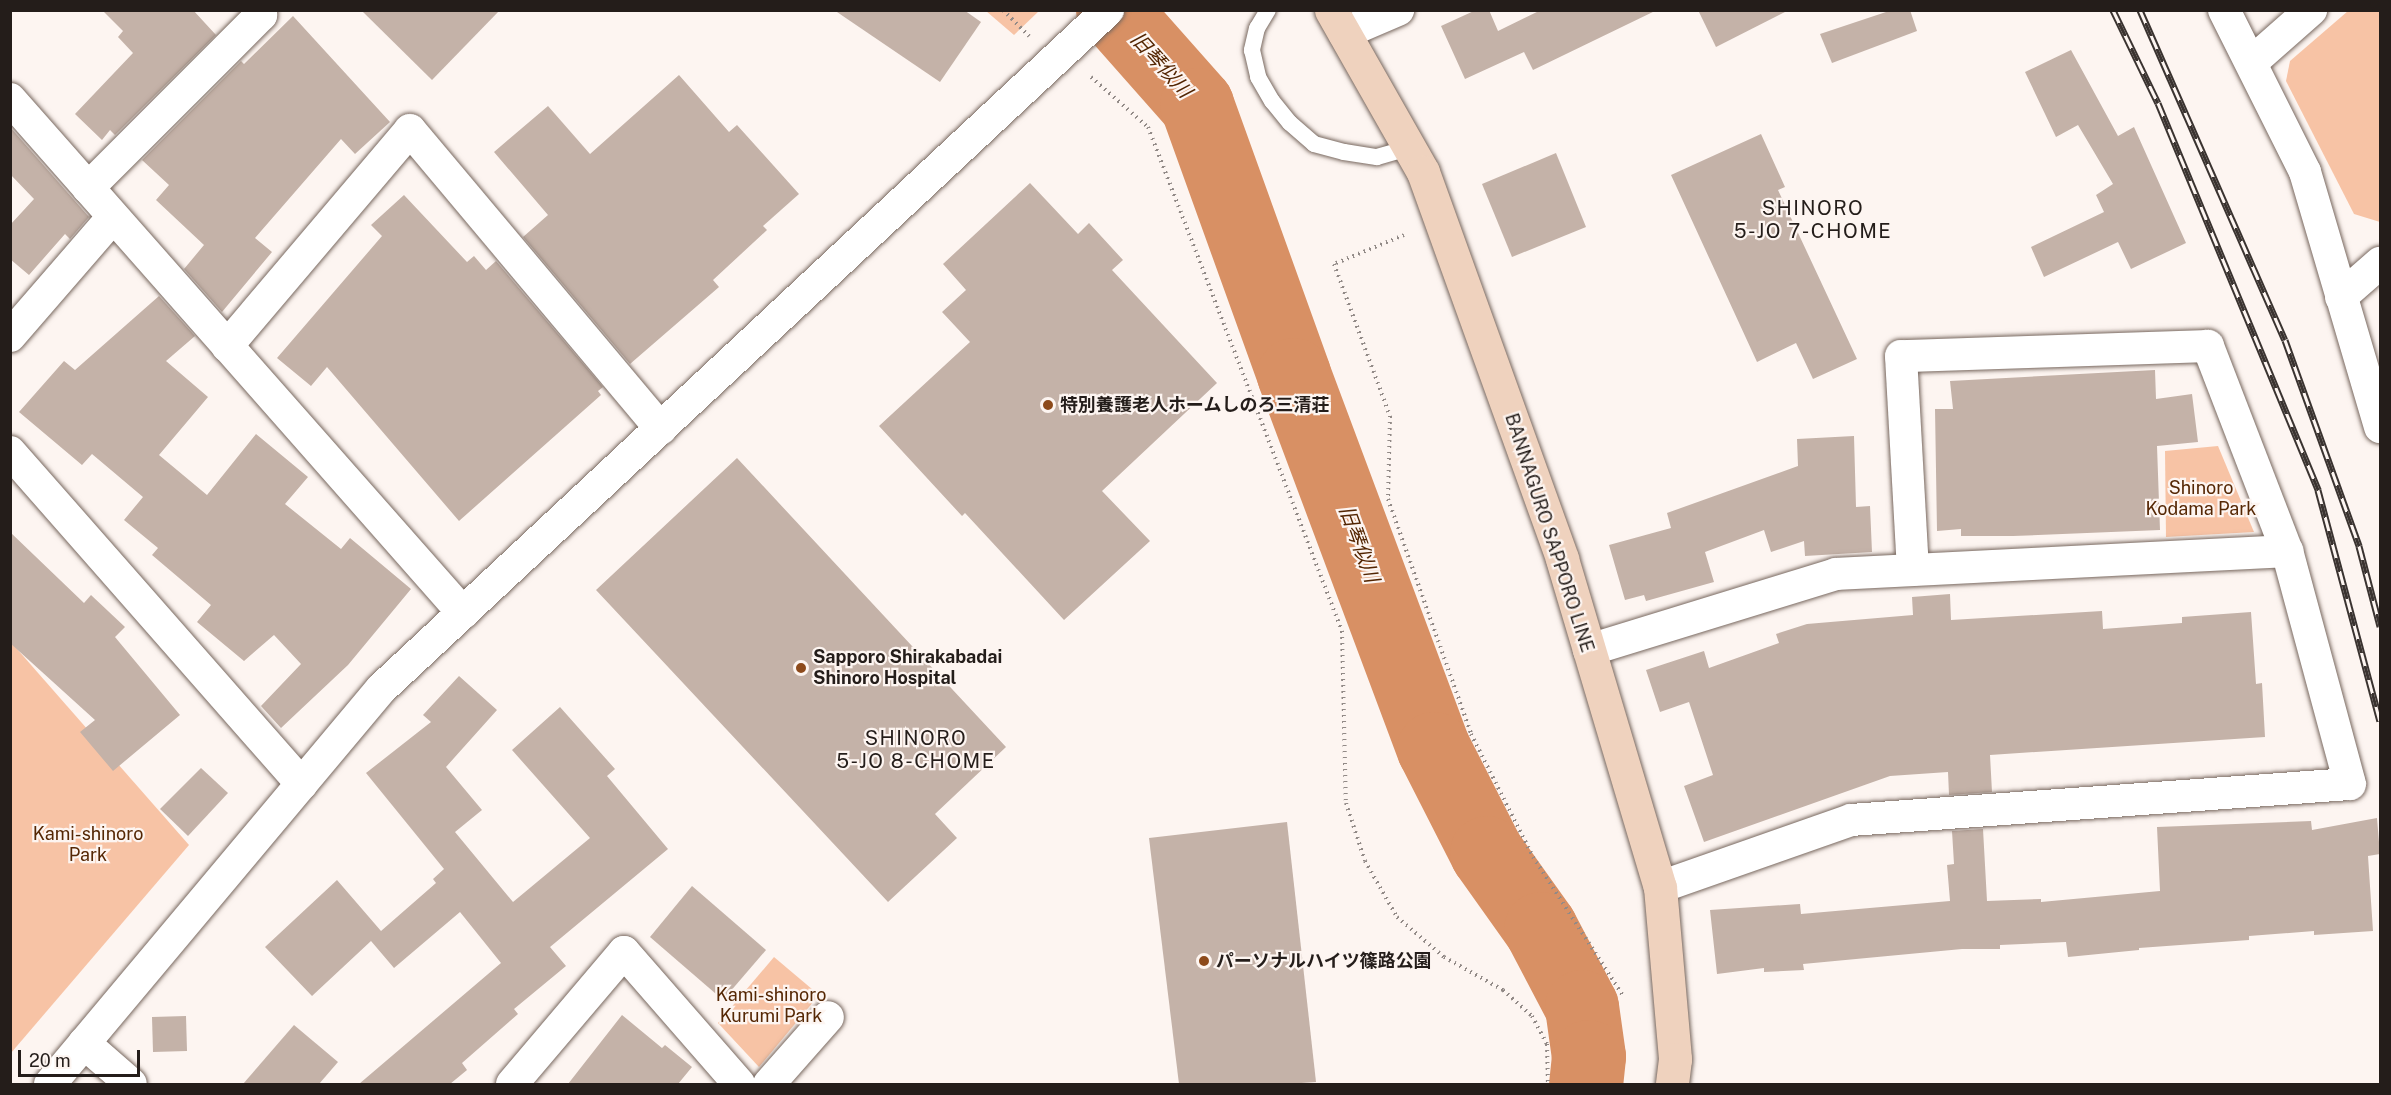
<!DOCTYPE html>
<html>
<head>
<meta charset="utf-8">
<style>
	body { margin:0 }
	#map { position:relative; width:2391px; height:1095px; overflow:hidden; background:#fdf5f1; font-family:"Public Sans","Noto Sans JP",sans-serif }
	div>[style] { position:absolute }
	[style*='--x'] { left:calc(var(--x)*1px); top:calc(var(--y)*1px); width:calc(var(--w)*1px); rotate:calc(var(--a)*1deg) }
	.green>* { inset:0; background:#f7c3a5 }
	.river>* { height:74px; margin:-37px; padding:0 37px; transform-origin:37px; border-radius:37px; background:#d89064 }
	.building>* { inset:0; background:#c4b2a8 }
	.path>* { height:4px; margin-top:-2px; transform-origin:0; background:repeating-linear-gradient(90deg,#928a87 0 1.5px,transparent 0 6px) }
	.roads { filter:drop-shadow(0 0 2px #78685f) drop-shadow(0 0 2px #78685f) }
	.service>* { height:16px; margin:-8px; padding:0 8px; transform-origin:8px; border-radius:8px; background:#fff }
	.minor>* { height:32px; margin:-16px; padding:0 16px; transform-origin:16px; border-radius:16px; background:#fff }
	.secondary>* { height:33px; margin:-16.5px; padding:0 16.5px; transform-origin:16.5px; border-radius:16.5px; background:#efd2be }
	.rail>* { height:7px; margin-top:-3.5px; transform-origin:0; background:repeating-linear-gradient(90deg,#fdf5f1 0 14px,#3a3330 0 28px); box-sizing:border-box; border-block:2px solid #3a3330 }
	.dots>* { width:16px; height:16px; translate:-50% -50%; box-sizing:border-box; border:3px solid #fdf5f1; border-radius:50% }
	span { translate:-50% -50%; white-space:nowrap; text-align:center; line-height:1.15; -webkit-text-stroke:4.5px #fdf5f1; paint-order:stroke }
	.poi-label { font-size:18px; color:#241d1a; font-weight:700 }
	.left { translate:0 -50%; text-align:left }
	.park-label { font-size:18px; color:#552704 }
	.street-label { font-size:18px; color:#241d1a }
	.water-label { font-size:20px; color:#532502; font-style:italic }
	.neighbourhood-label { font-size:20px; color:#241d1a; letter-spacing:1.5px }
	.frame { position:absolute; inset:0; border:12px solid #241d1a; pointer-events:none }
	.scale { position:absolute; left:18px; top:1050px; width:122px; height:27px; box-sizing:border-box; border:3px solid #241d1a; border-top:0; padding-left:8px; font-size:18px; line-height:21px; white-space:nowrap; color:#241d1a; -webkit-text-stroke:4px #fdf5f1; paint-order:stroke }
</style>
</head>
<body>
<div id="map">
	<div class="green">
		<i style="clip-path:polygon(986px 11px,1039px 11px,1014px 35px)"></i>
		<i style="clip-path:polygon(2348px 11px,2380px 11px,2380px 222px,2354px 214px,2286px 81px,2290px 61px)"></i>
		<i style="clip-path:polygon(2218px 446px,2254px 532px,2166px 537px,2165px 451px)"></i>
		<i style="clip-path:polygon(10px 641px,189px 845px,11px 1053px,10px 1053px)"></i>
		<i style="clip-path:polygon(774px 957px,819px 995px,759px 1067px,718px 1023px)"></i>
	</div>
	<div class="river">
		<i style="--x:1113;--y:10;--w:127;--a:48.5"></i>
		<i style="--x:1197;--y:105;--w:287;--a:70.2"></i>
		<i style="--x:1294;--y:375;--w:399;--a:69.5"></i>
		<i style="--x:1434;--y:749;--w:117;--a:63"></i>
		<i style="--x:1487;--y:853;--w:93;--a:54.6"></i>
		<i style="--x:1541;--y:929;--w:88;--a:62.3"></i>
		<i style="--x:1582;--y:1007;--w:50;--a:82"></i>
		<i style="--x:1589;--y:1057;--w:27;--a:96"></i>
	</div>
	<div class="building">
		<i style="clip-path:polygon(102px 10px,193px 10px,216px 35px,115px 135px,110px 130px,102px 140px,75px 114px,133px 53px,118px 37px,123px 31px)"></i>
		<i style="clip-path:polygon(361px 10px,500px 10px,432px 80px)"></i>
		<i style="clip-path:polygon(834px 10px,964px 10px,981px 22px,940px 82px)"></i>
		<i style="clip-path:polygon(1476px 10px,1489px 10px,1498px 31px,1541px 10px,1657px 10px,1533px 70px,1524px 52px,1465px 79px,1441px 26px)"></i>
		<i style="clip-path:polygon(1698px 10px,1789px 10px,1716px 47px)"></i>
		<i style="clip-path:polygon(1892px 10px,1910px 10px,1917px 31px,1832px 63px,1820px 34px)"></i>
		<i style="clip-path:polygon(293px 16px,390px 122px,355px 154px,341px 139px,255px 238px,272px 252px,222px 312px,184px 269px,204px 245px,156px 200px,169px 185px,142px 160px,241px 61px,244px 64px)"></i>
		<i style="clip-path:polygon(2071px 50px,2118px 136px,2134px 127px,2186px 243px,2131px 269px,2118px 242px,2044px 277px,2031px 247px,2104px 212px,2096px 195px,2113px 184px,2078px 125px,2056px 137px,2025px 72px)"></i>
		<i style="clip-path:polygon(679px 75px,729px 132px,737px 125px,799px 194px,763px 226px,767px 230px,713px 280px,719px 287px,630px 364px,523px 237px,548px 215px,494px 152px,548px 106px,590px 154px)"></i>
		<i style="clip-path:polygon(10px 127px,89px 217px,70px 239px,65px 234px,29px 275px,10px 259px,10px 225px,34px 199px,10px 174px)"></i>
		<i style="clip-path:polygon(1761px 134px,1785px 187px,1778px 190px,1857px 359px,1813px 379px,1796px 343px,1757px 362px,1671px 175px)"></i>
		<i style="clip-path:polygon(1556px 153px,1586px 227px,1512px 257px,1482px 184px)"></i>
		<i style="clip-path:polygon(1030px 183px,1078px 234px,1089px 223px,1123px 260px,1112px 270px,1217px 383px,1102px 491px,1150px 541px,1064px 620px,965px 513px,962px 516px,879px 426px,970px 342px,942px 312px,966px 290px,943px 264px)"></i>
		<i style="clip-path:polygon(404px 195px,467px 262px,474px 256px,486px 270px,496px 261px,603px 387px,598px 391px,601px 395px,459px 521px,327px 367px,311px 386px,277px 358px,382px 236px,371px 225px)"></i>
		<i style="clip-path:polygon(159px 296px,195px 336px,166px 361px,208px 397px,159px 455px,207px 495px,256px 434px,308px 477px,285px 504px,341px 549px,350px 538px,411px 589px,348px 665px,281px 728px,261px 706px,301px 664px,274px 635px,244px 661px,197px 622px,211px 605px,152px 555px,158px 548px,124px 520px,143px 497px,92px 454px,82px 465px,19px 412px,64px 361px,75px 370px)"></i>
		<i style="clip-path:polygon(2155px 370px,2156px 399px,2192px 394px,2198px 442px,2157px 446px,2160px 530px,2013px 536px,1961px 536px,1961px 529px,1937px 531px,1935px 409px,1953px 409px,1950px 381px)"></i>
		<i style="clip-path:polygon(1854px 436px,1856px 507px,1870px 506px,1872px 552px,1805px 556px,1804px 541px,1771px 552px,1764px 530px,1705px 552px,1714px 582px,1646px 601px,1644px 595px,1625px 600px,1609px 545px,1671px 528px,1667px 513px,1798px 466px,1797px 439px)"></i>
		<i style="clip-path:polygon(737px 458px,1006px 747px,935px 814px,957px 838px,888px 902px,596px 590px)"></i>
		<i style="clip-path:polygon(10px 532px,84px 603px,91px 595px,125px 627px,115px 637px,180px 715px,113px 771px,80px 732px,95px 720px,10px 643px)"></i>
		<i style="clip-path:polygon(1950px 594px,1951px 620px,2102px 611px,2103px 629px,2182px 623px,2182px 617px,2251px 612px,2256px 684px,2262px 683px,2265px 737px,1990px 755px,1992px 792px,1949px 795px,1948px 772px,1890px 776px,1704px 842px,1684px 786px,1713px 775px,1689px 702px,1660px 712px,1646px 670px,1704px 651px,1709px 668px,1779px 643px,1776px 634px,1807px 624px,1913px 615px,1912px 597px)"></i>
		<i style="clip-path:polygon(459px 676px,497px 710px,446px 767px,482px 810px,455px 832px,513px 902px,590px 838px,512px 750px,560px 707px,615px 769px,607px 776px,668px 849px,550px 947px,566px 966px,514px 1009px,518px 1014px,462px 1063px,467px 1070px,450px 1084px,359px 1084px,501px 963px,460px 912px,394px 968px,371px 941px,312px 996px,265px 947px,337px 880px,381px 931px,436px 883px,433px 879px,444px 869px,366px 773px,431px 722px,423px 715px)"></i>
		<i style="clip-path:polygon(201px 768px,228px 793px,188px 836px,160px 809px)"></i>
		<i style="clip-path:polygon(2377px 818px,2380px 854px,2368px 856px,2373px 931px,2314px 935px,2314px 931px,2249px 936px,2249px 940px,2139px 948px,2139px 950px,2068px 957px,2066px 942px,2000px 945px,2000px 949px,1962px 949px,1803px 964px,1804px 970px,1764px 972px,1764px 968px,1717px 974px,1710px 910px,1800px 904px,1801px 914px,1950px 901px,1947px 865px,1954px 864px,1952px 831px,1983px 829px,1987px 901px,2041px 899px,2041px 902px,2160px 891px,2157px 827px,2311px 821px,2312px 830px)"></i>
		<i style="clip-path:polygon(1287px 822px,1316px 1082px,1287px 1084px,1179px 1084px,1149px 838px)"></i>
		<i style="clip-path:polygon(692px 886px,766px 950px,723px 1000px,650px 937px)"></i>
		<i style="clip-path:polygon(622px 1015px,662px 1048px,665px 1045px,692px 1067px,678px 1084px,568px 1084px)"></i>
		<i style="clip-path:polygon(186px 1016px,187px 1051px,153px 1052px,152px 1017px)"></i>
		<i style="clip-path:polygon(294px 1025px,338px 1062px,319px 1084px,243px 1084px)"></i>
	</div>
	<div class="path">
		<i style="--x:1003;--y:10;--w:37;--a:45"></i>
		<i style="--x:1091;--y:77;--w:76;--a:41.3"></i>
		<i style="--x:1148;--y:127;--w:540;--a:68.95"></i>
		<i style="--x:1342;--y:631;--w:172;--a:88.7"></i>
		<i style="--x:1346;--y:803;--w:61;--a:71.9"></i>
		<i style="--x:1365;--y:861;--w:64;--a:60.3"></i>
		<i style="--x:1397;--y:917;--w:62;--a:40.4"></i>
		<i style="--x:1444;--y:957;--w:68;--a:29.2"></i>
		<i style="--x:1503;--y:990;--w:39;--a:42"></i>
		<i style="--x:1532;--y:1016;--w:32;--a:62"></i>
		<i style="--x:1547;--y:1044;--w:40;--a:88.6"></i>
		<i style="--x:1404;--y:235;--w:76;--a:157.5"></i>
		<i style="--x:1334;--y:264;--w:162;--a:69.8"></i>
		<i style="--x:1390;--y:416;--w:83;--a:91.4"></i>
		<i style="--x:1388;--y:499;--w:249;--a:70.5"></i>
		<i style="--x:1471;--y:734;--w:138;--a:63.2"></i>
		<i style="--x:1533;--y:857;--w:167;--a:57"></i>
	</div>
	<div class="roads">
		<div class="service">
			<i style="--x:1268;--y:10;--w:21;--a:121"></i>
			<i style="--x:1257;--y:28;--w:23;--a:103"></i>
			<i style="--x:1252;--y:50;--w:28;--a:77"></i>
			<i style="--x:1258;--y:77;--w:28;--a:60"></i>
			<i style="--x:1272;--y:101;--w:28;--a:51"></i>
			<i style="--x:1290;--y:123;--w:32;--a:41"></i>
			<i style="--x:1314;--y:144;--w:31;--a:15"></i>
			<i style="--x:1344;--y:152;--w:33;--a:9"></i>
			<i style="--x:1377;--y:157;--w:33;--a:-16"></i>
		</div>
		<div class="minor">
			<i style="--x:2224;--y:10;--w:181;--a:63.4"></i>
			<i style="--x:2305;--y:172;--w:266;--a:73.6"></i>
			<i style="--x:1344;--y:33;--w:59;--a:-23.1"></i>
			<i style="--x:2252;--y:62;--w:79;--a:-41.4"></i>
			<i style="--x:10;--y:99;--w:685;--a:48.61"></i>
			<i style="--x:88;--y:188;--w:245;--a:-45"></i>
			<i style="--x:261;--y:15;--w:6;--a:-129"></i>
			<i style="--x:2341;--y:297;--w:52;--a:-41.1"></i>
			<i style="--x:10;--y:336;--w:157;--a:-49.1"></i>
			<i style="--x:227;--y:346;--w:283;--a:-49.7"></i>
			<i style="--x:410;--y:130;--w:390;--a:50"></i>
			<i style="--x:10;--y:452;--w:442;--a:48.7"></i>
			<i style="--x:1589;--y:650;--w:258;--a:-17.1"></i>
			<i style="--x:1836;--y:574;--w:452;--a:-2.9"></i>
			<i style="--x:1660;--y:887;--w:202;--a:-19.3"></i>
			<i style="--x:1851;--y:820;--w:500;--a:-4.13"></i>
			<i style="--x:2350;--y:784;--w:241;--a:-105.1"></i>
			<i style="--x:2287;--y:551;--w:220;--a:-111.1"></i>
			<i style="--x:2208;--y:346;--w:307;--a:178.1"></i>
			<i style="--x:1901;--y:356;--w:214;--a:86.8"></i>
			<i style="--x:84;--y:1043;--w:62;--a:41.1"></i>
			<i style="--x:50;--y:1084;--w:515;--a:-50.04"></i>
			<i style="--x:381;--y:689;--w:995;--a:-43.04"></i>
			<i style="--x:512;--y:1084;--w:173;--a:-49.7"></i>
			<i style="--x:624;--y:952;--w:175;--a:48.9"></i>
			<i style="--x:769;--y:1084;--w:89;--a:-48.6"></i>
		</div>
		<div class="secondary">
			<i style="--x:1331;--y:10;--w:186;--a:60.4"></i>
			<i style="--x:1423;--y:172;--w:411;--a:70.2"></i>
			<i style="--x:1562;--y:559;--w:342;--a:73.4"></i>
			<i style="--x:1660;--y:887;--w:173;--a:85"></i>
			<i style="--x:1675;--y:1059;--w:25;--a:97"></i>
		</div>
	</div>
	<div class="rail">
		<i style="--x:2113;--y:10;--w:103;--a:64.2"></i>
		<i style="--x:2158;--y:103;--w:419;--a:67.5"></i>
		<i style="--x:2318;--y:490;--w:239;--a:75"></i>
		<i style="--x:2140;--y:10;--w:360;--a:66.3"></i>
		<i style="--x:2285;--y:340;--w:219;--a:70.2"></i>
		<i style="--x:2359;--y:546;--w:83;--a:75.3"></i>
	</div>
	<div class="dots">
		<i style="left:1048px;top:405px;background:#8d4a1b"></i>
		<i style="left:801px;top:668px;background:#8d4a1b"></i>
		<i style="left:1204px;top:961px;background:#8d4a1b"></i>
	</div>
	<div class="poi-label">
		<span class="left" style="left:1060px;top:405px">特別養護老人ホームしのろ三清荘</span>
		<span class="left" style="left:813px;top:668px">Sapporo Shirakabadai<br>Shinoro Hospital</span>
		<span class="left" style="left:1216px;top:961px">パーソナルハイツ篠路公園</span>
	</div>
	<div class="park-label">
		<span style="left:2201px;top:499px">Shinoro<br>Kodama Park</span>
		<span style="left:88px;top:845px">Kami-shinoro<br>Park</span>
		<span style="left:771px;top:1006px">Kami-shinoro<br>Kurumi Park</span>
	</div>
	<div class="street-label">
		<span style="left:1549px;top:533px;rotate:72deg">BANNAGURO SAPPORO LINE</span>
	</div>
	<div class="water-label">
		<span style="left:1161px;top:65px;rotate:48deg">旧琴似川</span>
		<span style="left:1359px;top:544px;rotate:70deg">旧琴似川</span>
	</div>
	<div class="neighbourhood-label">
		<span style="left:1813px;top:220px">SHINORO<br>5-JO 7-CHOME</span>
		<span style="left:916px;top:750px">SHINORO<br>5-JO 8-CHOME</span>
	</div>
	<div class="frame"></div>
	<div class="scale">20 m</div>
</div>
</body>
</html>
